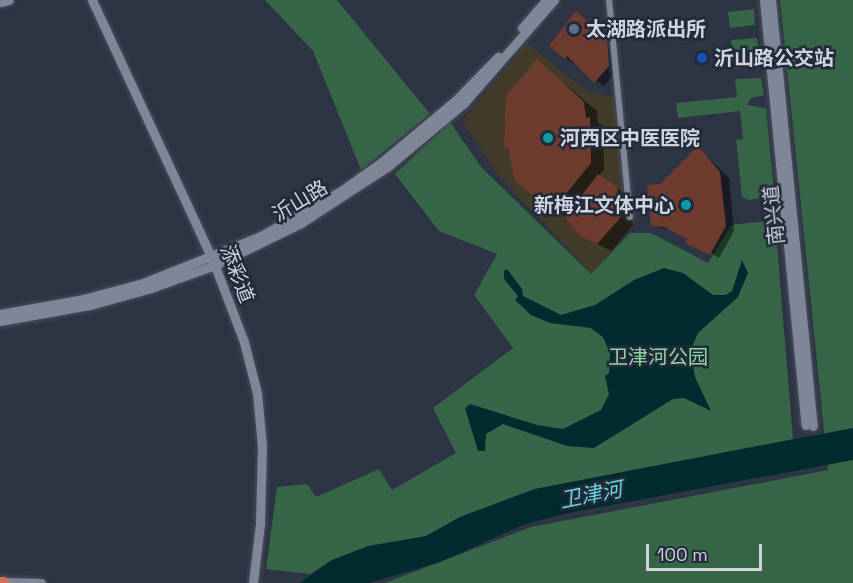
<!DOCTYPE html>
<html>
<head>
<meta charset="utf-8">
<style>
	body { margin:0 }
	#map { position:relative; width:853px; height:583px; overflow:hidden; background:#2d3443; font-family:"Space Grotesk","Noto Sans SC",sans-serif }
	div>[style] { position:absolute }
	[style*='--x'] { left:calc(var(--x)*1px); top:calc(var(--y)*1px); width:calc(var(--w)*1px); rotate:calc(var(--a)*1deg) }
	.medical>* { inset:0; background:#433b2a }
	.green>* { inset:0; background:#376547 }
	.water>* { inset:0; background:#002a2d }
	.shadow>* { inset:0; background:#0007 }
	.building>* { inset:0; background:#6e3c2f }
	.roads { filter:drop-shadow(0 0 2px #494f5b) drop-shadow(0 0 2px #494f5b) }
	.street>* { height:6px; margin:-3px; padding:0 3px; transform-origin:3px; border-radius:3px; background:#7e8698 }
	.secondary>* { height:9px; margin:-4.5px; padding:0 4.5px; transform-origin:4.5px; border-radius:4.5px; background:#7e8698 }
	.highway>* { height:12px; margin:-6px; padding:0 6px; transform-origin:6px; border-radius:6px; background:#d0705a }
	.dots>* { width:16px; height:16px; translate:-50% -50%; box-sizing:border-box; border:3px solid #232a39; border-radius:50% }
	span { translate:-50% -50%; white-space:nowrap; text-align:center; line-height:1.15; -webkit-text-stroke:5px #232a39; paint-order:stroke }
	.poi-label { font-size:20px; color:#ced3dd; font-weight:700 }
	.left { translate:0 -50%; text-align:left }
	.right { translate:-100% -50%; text-align:right }
	.street-label { font-size:20px; color:#ced3dd }
	.park-label { font-size:20px; color:#8bd6a3 }
	.water-label { font-size:21px; color:#65d6e1; font-style:italic }
	.scale { position:absolute; left:646px; top:544px; width:116px; height:27px; box-sizing:border-box; border:3px solid #ced3dd; border-top:0; padding-left:8px; font-size:18px; line-height:21px; white-space:nowrap; color:#ced3dd; -webkit-text-stroke:4px #232a39; paint-order:stroke }
</style>
</head>
<body>
<div id="map">
	<div class="medical">
		<i style="clip-path:polygon(527px 43px,586px 91px,614px 97px,627px 219px,634px 219px,634px 224px,592px 274px,498px 175px,462px 121px)"></i>
	</div>
	<div class="green">
		<i style="clip-path:polygon(265px 0,337px 0,430px 114px,361px 170px,313px 51px)"></i>
		<i style="clip-path:polygon(780px 0,853px 0,853px 583px,385px 583px,531px 527px,828px 470px)"></i>
		<i style="clip-path:polygon(754px 9px,755px 25px,730px 28px,728px 12px)"></i>
		<i style="clip-path:polygon(757px 38px,761px 65px,734px 69px,731px 40px)"></i>
		<i style="clip-path:polygon(761px 78px,764px 95px,751px 98px,747px 105px,766px 108px,774px 190px,770px 197px,749px 200px,742px 197px,736px 140px,743px 139px,740px 111px,678px 118px,676px 103px,737px 97px,735px 79px)"></i>
		<i style="clip-path:polygon(450px 122px,481px 167px,591px 274px,630px 233px,651px 233px,708px 263px,731px 225px,775px 220px,793px 439px,535px 489px,460px 517px,426px 536px,332px 560px,310px 574px,266px 569px,277px 487px,307px 484px,316px 497px,379px 469px,392px 490px,456px 453px,433px 408px,513px 348px,474px 295px,497px 254px,439px 231px,395px 174px)"></i>
	</div>
	<div class="water">
		<i style="clip-path:polygon(742px 260px,748px 273px,738px 297px,698px 333px,690px 351px,695px 377px,711px 411px,684px 398px,673px 399px,594px 448px,567px 446px,503px 424px,486px 434px,485px 451px,478px 451px,465px 408px,470px 404px,537px 425px,563px 429px,601px 410px,609px 394px,605px 376px,609px 373px,610px 353px,603px 337px,591px 328px,550px 323px,531px 315px,515px 300px,518px 296px,504px 279px,504px 271px,507px 269px,522px 289px,523px 296px,561px 315px,595px 305px,634px 280px,664px 268px,683px 273px,713px 295px,726px 295px,732px 291px)"></i>
		<i style="clip-path:polygon(853px 428px,853px 460px,563px 514px,523px 525px,440px 562px,368px 583px,300px 583px,332px 560px,368px 546px,426px 536px,460px 517px,535px 489px)"></i>
	</div>
	<div class="shadow">
		<i style="clip-path:polygon(576px 13px,616px 45px,617px 71px,604px 86px,566px 58px)"></i>
		<i style="clip-path:polygon(537px 61px,597px 111px,598px 123px,603px 126px,604px 170px,598px 177px,630px 196px,633px 225px,611px 251px,581px 235px,566px 217px,552px 210px,506px 148px)"></i>
		<i style="clip-path:polygon(698px 148px,729px 178px,734px 231px,719px 258px,674px 231px,652px 225px,660px 185px)"></i>
	</div>
	<div class="building">
		<i style="clip-path:polygon(576px 11px,607px 38px,609px 66px,594px 83px,567px 56px,565px 59px,549px 46px)"></i>
		<i style="clip-path:polygon(537px 59px,584px 102px,586px 118px,590px 117px,591px 163px,552px 211px,515px 181px,508px 149px,504px 149px,506px 96px)"></i>
		<i style="clip-path:polygon(698px 146px,720px 172px,726px 226px,710px 255px,685px 243px,687px 239px,664px 227px,651px 226px,647px 185px,660px 184px)"></i>
		<i style="clip-path:polygon(598px 174px,617px 186px,621px 217px,597px 244px,580px 236px,565px 217px)"></i>
	</div>
	<div class="roads">
		<div class="street">
			<i style="--x:609;--y:0;--w:218;--a:84.5"></i>
		</div>
		<div class="secondary">
			<i style="--x:92;--y:0;--w:285;--a:65.1"></i>
			<i style="--x:212;--y:258;--w:90;--a:69.1"></i>
			<i style="--x:244;--y:342;--w:53;--a:75.7"></i>
			<i style="--x:257;--y:393;--w:53;--a:84.6"></i>
			<i style="--x:262;--y:446;--w:78;--a:91.5"></i>
			<i style="--x:260;--y:524;--w:59;--a:96.8"></i>
			<i style="--x:764;--y:0;--w:427;--a:84.4"></i>
			<i style="--x:771;--y:0;--w:428;--a:84.4"></i>
			<i style="--x:0;--y:2;--w:9;--a:-13"></i>
			<i style="--x:522;--y:28;--w:37;--a:-49"></i>
			<i style="--x:0;--y:314;--w:84;--a:-10.2"></i>
			<i style="--x:83;--y:299;--w:62;--a:-14.9"></i>
			<i style="--x:143;--y:283;--w:127;--a:-21.7"></i>
			<i style="--x:261;--y:236;--w:92;--a:-29.4"></i>
			<i style="--x:341;--y:191;--w:52;--a:-35.5"></i>
			<i style="--x:383;--y:161;--w:94;--a:-39.8"></i>
			<i style="--x:455;--y:101;--w:62;--a:-45.7"></i>
			<i style="--x:0;--y:321;--w:91;--a:-10.1"></i>
			<i style="--x:90;--y:305;--w:63;--a:-15.6"></i>
			<i style="--x:151;--y:288;--w:68;--a:-19.8"></i>
			<i style="--x:215;--y:265;--w:96;--a:-26"></i>
			<i style="--x:301;--y:223;--w:103;--a:-33.1"></i>
			<i style="--x:387;--y:167;--w:100;--a:-39.7"></i>
			<i style="--x:464;--y:103;--w:137;--a:-48.9"></i>
			<i style="--x:0;--y:582;--w:41;--a:1.4"></i>
		</div>
		<div class="highway">
			<i style="--x:0;--y:583;--w:4;--a:0"></i>
		</div>
	</div>
	<div class="dots">
		<i style="left:574px;top:29px;background:#5c6f8a"></i>
		<i style="left:702px;top:58px;background:#1a4fb4"></i>
		<i style="left:548px;top:138px;background:#0f9aa8"></i>
		<i style="left:686px;top:205px;background:#0f9aa8"></i>
	</div>
	<div class="poi-label">
		<span class="left" style="left:586px;top:29px">太湖路派出所</span>
		<span class="left" style="left:714px;top:58px">沂山路公交站</span>
		<span class="left" style="left:560px;top:138px">河西区中医医院</span>
		<span class="right" style="left:674px;top:205px">新梅江文体中心</span>
	</div>
	<div class="street-label">
		<span style="left:300px;top:201px;rotate:-31deg">沂山路</span>
		<span style="left:774px;top:215px;rotate:-96deg">南兴道</span>
		<span style="left:237px;top:274px;rotate:69deg">添彩道</span>
	</div>
	<div class="park-label">
		<span style="left:658px;top:357px">卫津河公园</span>
	</div>
	<div class="water-label">
		<span style="left:591px;top:495px;rotate:-11deg">卫津河</span>
	</div>
	<div class="scale">100 m</div>
</div>
</body>
</html>
